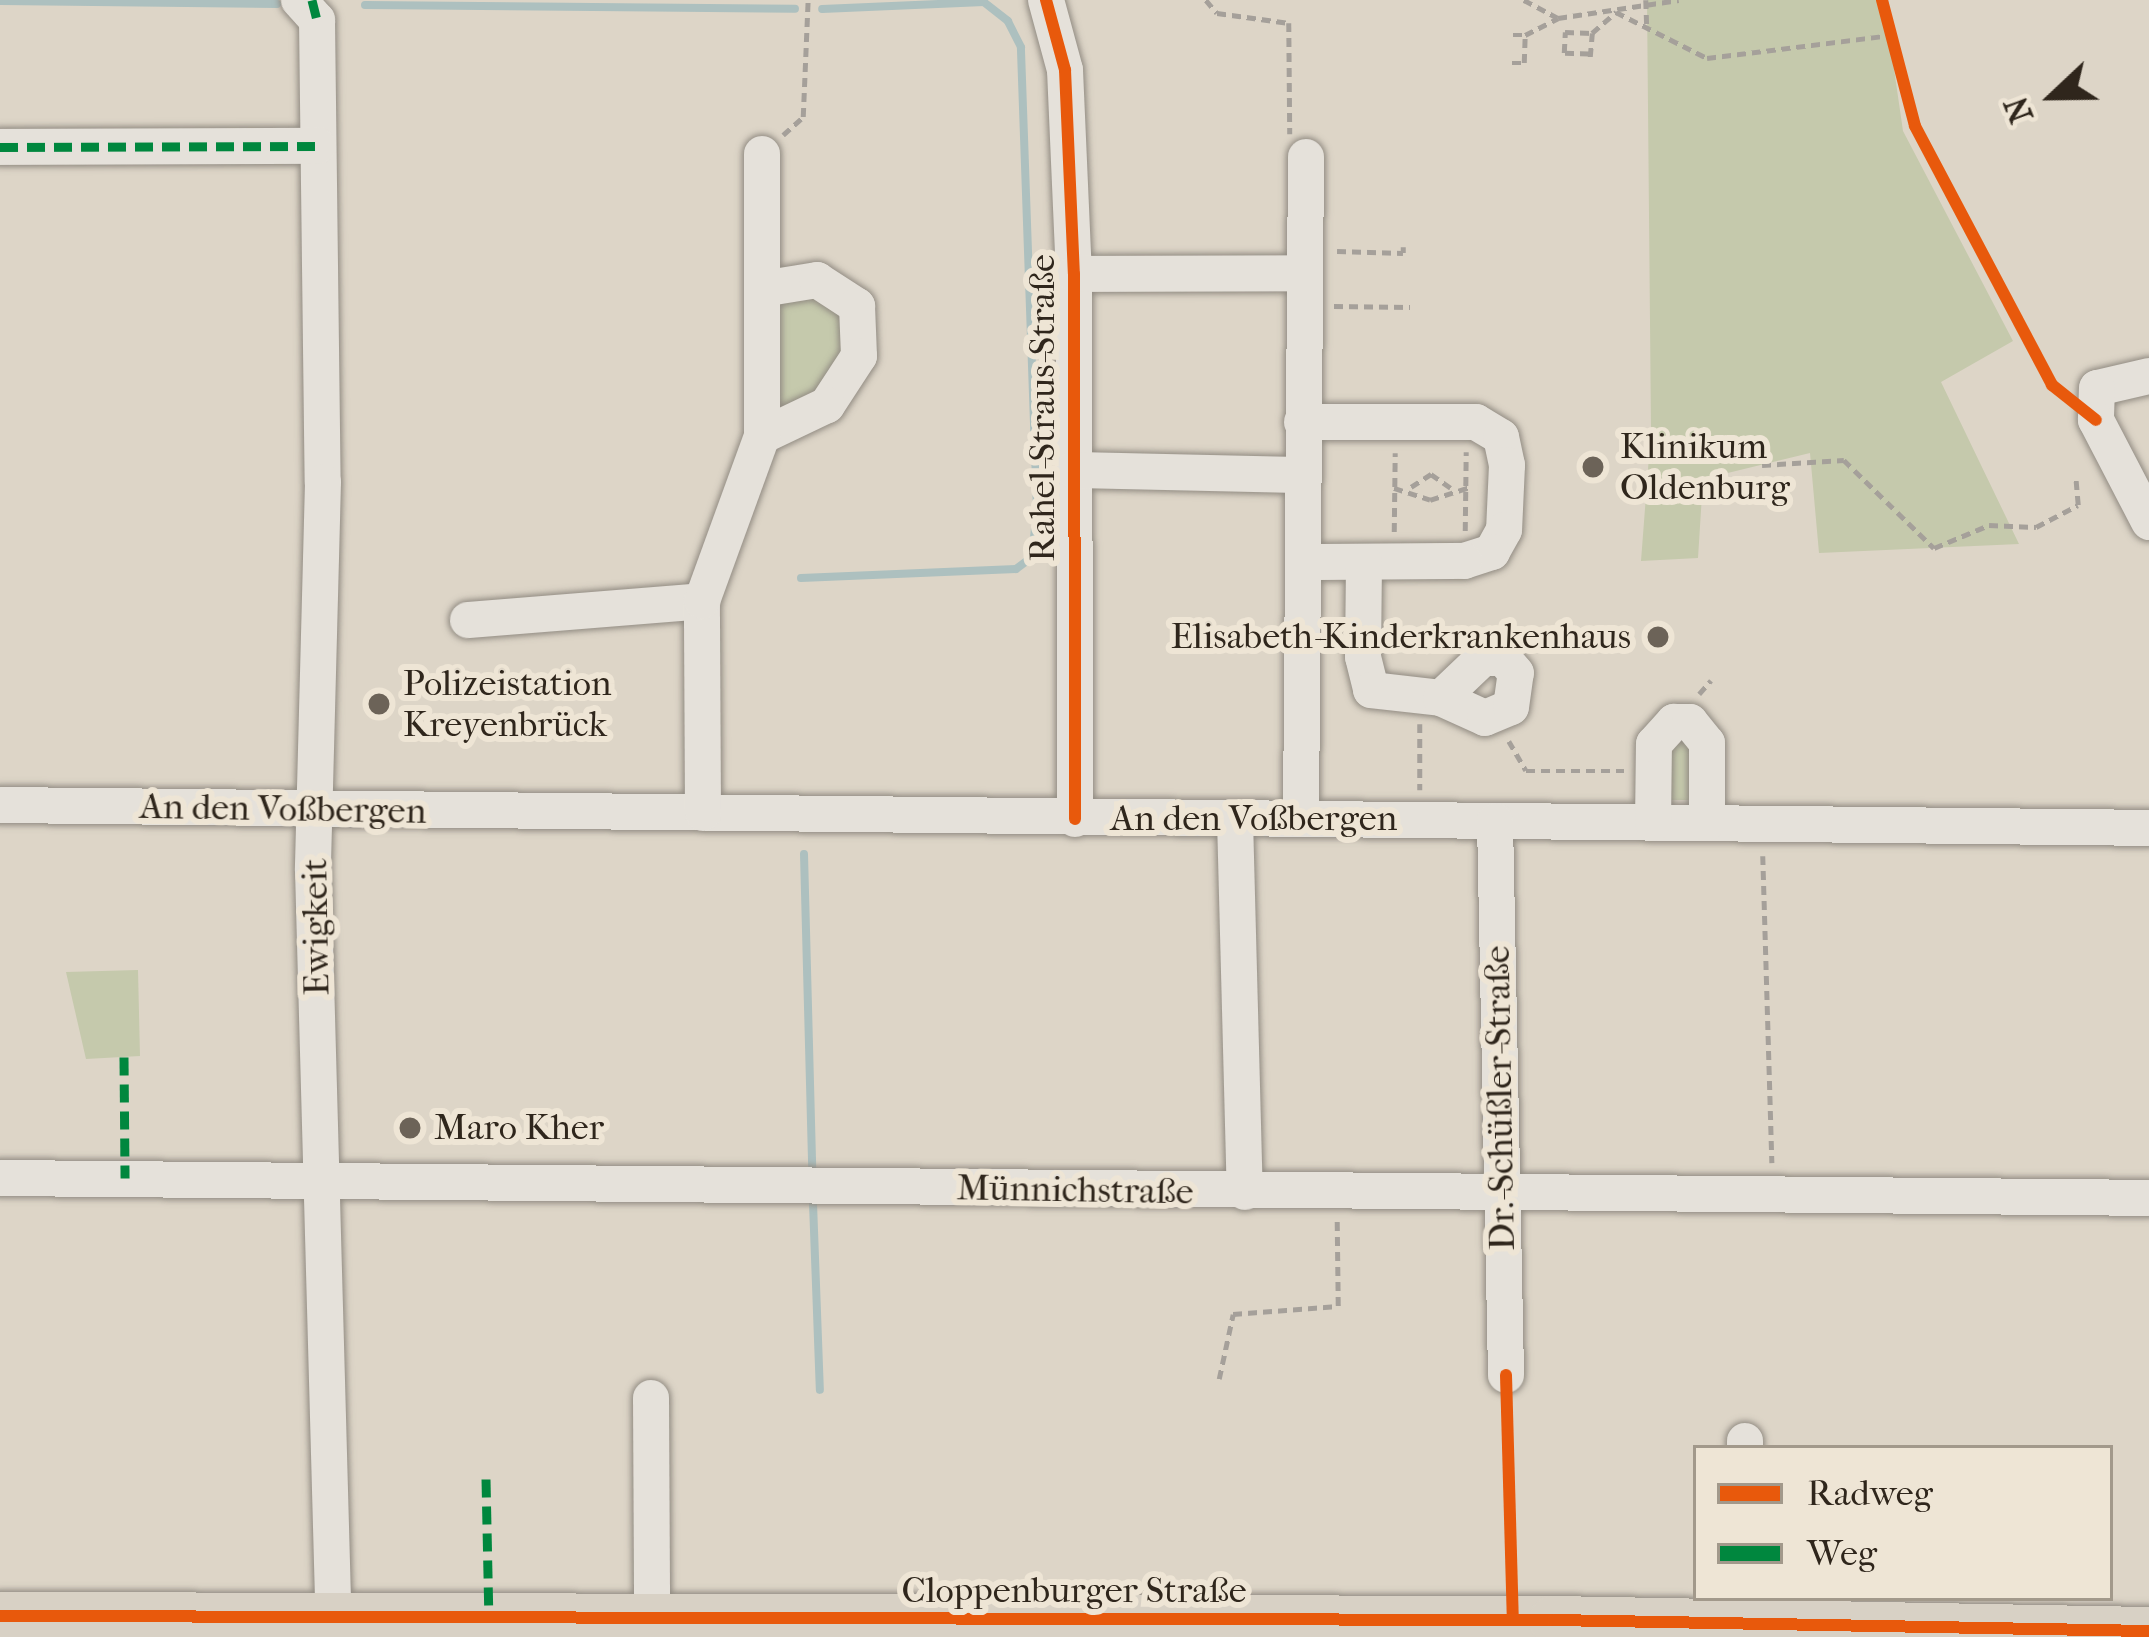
<!DOCTYPE html>
<html>
<head>
<meta charset="utf-8">
<style>
	body { margin:0 }
	#map { position:relative; width:2149px; height:1637px; overflow:hidden; background:#ddd5c7; font-family:"IM FELL French Canon",serif }
	div>[style] { position:absolute }
	[style*='--x'] { left:calc(var(--x)*1px); top:calc(var(--y)*1px); width:calc(var(--w)*1px); rotate:calc(var(--a)*1deg) }
	.green>* { inset:0; background:#c5c9ac }
	.stream>* { height:8px; margin:-4px; padding:0 4px; transform-origin:4px; border-radius:4px; background:#adc0bf }
	.path>* { height:4.5px; margin-top:-2.25px; transform-origin:0; background:repeating-linear-gradient(90deg,#a5a09a 0 9px,transparent 0 15px) }
	.roads { filter:drop-shadow(0 0 3px #928c83) drop-shadow(0 0 3px #928c83) }
	.minor>* { height:36px; margin:-18px; padding:0 18px; transform-origin:18px; border-radius:18px; background:#e5e1da }
	.major>* { height:48px; margin:-24px; padding:0 24px; transform-origin:24px; border-radius:24px; background:#d8d1c5 }
	.quiet>* { height:9px; margin-top:-4.5px; transform-origin:0; background:repeating-linear-gradient(90deg,#00873e 0 18px,transparent 0 27px) }
	.cycleway>* { height:12px; margin:-6px; padding:0 6px; transform-origin:6px; border-radius:6px; background:#e8590c }
	.dots>* { width:33px; height:33px; translate:-50% -50%; box-sizing:border-box; border:6px solid #eee5d5; border-radius:50% }
	span { translate:-50% -50%; white-space:nowrap; text-align:center; line-height:1.15; -webkit-text-stroke:12px #eee5d5; paint-order:stroke }
	.street-label { font-size:36px; color:#2f261c }
	.poi-label { font-size:36px; color:#2f261c }
	.left { translate:0 -50%; text-align:left }
	.right { translate:-100% -50%; text-align:right }
	.legend { position:absolute; left:1693px; top:1445px; width:420px; height:156px; box-sizing:border-box; background:#eee5d5; border:3px solid #a2998b; margin:0; padding:15px 21px; list-style:none; font-size:36px; color:#2f261c }
	.legend li { display:flex; align-items:center; gap:24px; height:60px }
	.legend b { width:60px; border:3px solid #a2998b }
	.north { position:absolute; left:1993px; top:36px; width:120px; height:120px; -webkit-text-stroke:9px #eee5d5; paint-order:stroke; rotate:248deg; font-size:33px; font-weight:700; line-height:48px; text-align:center; color:#2f261c }
	.north::after { content:''; display:block; margin:auto; width:42px; height:54px; background:#2f261c; clip-path:polygon(50% 0,100% 100%,50% 72%,0 100%) }
</style>
</head>
<body>
<div id="map">
	<div class="green">
		<i style="clip-path:polygon(1647px 0,1884px 0,1903px 131px,2013px 341px,1941px 382px,2019px 544px,1819px 553px,1810px 453px,1703px 479px,1698px 558px,1641px 561px,1651px 430px)"></i>
		<i style="clip-path:polygon(762px 289px,857px 306px,859px 356px,762px 436px)"></i>
		<i style="clip-path:polygon(1674px 737px,1687px 737px,1694px 749px,1693px 800px,1665px 800px)"></i>
		<i style="clip-path:polygon(138px 970px,140px 1056px,86px 1059px,66px 972px)"></i>
	</div>
	<div class="stream">
		<i style="--x:0;--y:1;--w:277;--a:0.6"></i>
		<i style="--x:365;--y:5;--w:430;--a:0.5"></i>
		<i style="--x:801;--y:578;--w:215;--a:-2.4"></i>
		<i style="--x:1016;--y:569;--w:20;--a:-37"></i>
		<i style="--x:1032;--y:557;--w:48;--a:-84.1"></i>
		<i style="--x:1037;--y:509;--w:462;--a:-92"></i>
		<i style="--x:1021;--y:47;--w:29;--a:-117"></i>
		<i style="--x:1008;--y:21;--w:31;--a:-142"></i>
		<i style="--x:984;--y:2;--w:162;--a:177.5"></i>
		<i style="--x:804;--y:854;--w:314;--a:88.5"></i>
		<i style="--x:813;--y:1203;--w:187;--a:87.9"></i>
	</div>
	<div class="path">
		<i style="--x:1206;--y:0;--w:17;--a:50"></i>
		<i style="--x:1217;--y:13;--w:73;--a:7.9"></i>
		<i style="--x:1289;--y:23;--w:111;--a:89.5"></i>
		<i style="--x:1524;--y:0;--w:38;--a:28"></i>
		<i style="--x:1558;--y:18;--w:122;--a:-8.5"></i>
		<i style="--x:1646;--y:0;--w:29;--a:88"></i>
		<i style="--x:1513;--y:35;--w:12;--a:0"></i>
		<i style="--x:1589;--y:54;--w:25;--a:-178"></i>
		<i style="--x:1564;--y:53;--w:21;--a:-87"></i>
		<i style="--x:1565;--y:32;--w:27;--a:2"></i>
		<i style="--x:1590;--y:57;--w:24;--a:-85"></i>
		<i style="--x:1592;--y:33;--w:32;--a:-41"></i>
		<i style="--x:1616;--y:12;--w:102;--a:26.8"></i>
		<i style="--x:1707;--y:58;--w:185;--a:-7.1"></i>
		<i style="--x:1512;--y:63;--w:12;--a:0"></i>
		<i style="--x:1524;--y:63;--w:28;--a:-88"></i>
		<i style="--x:1525;--y:35;--w:37;--a:-27"></i>
		<i style="--x:783;--y:135;--w:27;--a:-42"></i>
		<i style="--x:803;--y:117;--w:117;--a:-87.6"></i>
		<i style="--x:1337;--y:251;--w:66;--a:1.7"></i>
		<i style="--x:1403;--y:253;--w:6;--a:-90"></i>
		<i style="--x:1334;--y:306;--w:76;--a:0.8"></i>
		<i style="--x:1762;--y:465;--w:82;--a:-3.5"></i>
		<i style="--x:1844;--y:460;--w:126;--a:44.4"></i>
		<i style="--x:1934;--y:548;--w:60;--a:-22.7"></i>
		<i style="--x:1989;--y:525;--w:47;--a:2.4"></i>
		<i style="--x:2036;--y:527;--w:47;--a:-27.6"></i>
		<i style="--x:2078;--y:505;--w:25;--a:-95"></i>
		<i style="--x:1411;--y:487;--w:24;--a:-33"></i>
		<i style="--x:1431;--y:474;--w:24;--a:35"></i>
		<i style="--x:1394;--y:488;--w:38;--a:18"></i>
		<i style="--x:1430;--y:500;--w:40;--a:-18"></i>
		<i style="--x:1465;--y:531;--w:79;--a:-89.3"></i>
		<i style="--x:1394;--y:532;--w:79;--a:-89.3"></i>
		<i style="--x:1699;--y:694;--w:18;--a:-49"></i>
		<i style="--x:1420;--y:724;--w:66;--a:90"></i>
		<i style="--x:1509;--y:741;--w:34;--a:60"></i>
		<i style="--x:1526;--y:771;--w:98;--a:0"></i>
		<i style="--x:1763;--y:856;--w:307;--a:88.3"></i>
		<i style="--x:1219;--y:1379;--w:66;--a:-77.8"></i>
		<i style="--x:1233;--y:1314;--w:105;--a:-4.4"></i>
		<i style="--x:1338;--y:1306;--w:87;--a:-90.7"></i>
		<i style="--x:1507;--y:1404;--w:181;--a:88.4"></i>
	</div>
	<div class="roads">
		<div class="minor">
			<i style="--x:299;--y:0;--w:27;--a:48"></i>
			<i style="--x:317;--y:20;--w:462;--a:89.3"></i>
			<i style="--x:323;--y:482;--w:388;--a:91.5"></i>
			<i style="--x:313;--y:870;--w:767;--a:88.43"></i>
			<i style="--x:1046;--y:0;--w:73;--a:74.8"></i>
			<i style="--x:1065;--y:70;--w:204;--a:87.5"></i>
			<i style="--x:1074;--y:274;--w:545;--a:89.89"></i>
			<i style="--x:0;--y:147;--w:318;--a:-0.2"></i>
			<i style="--x:1074;--y:274;--w:230;--a:-0.2"></i>
			<i style="--x:762;--y:289;--w:56;--a:-9.3"></i>
			<i style="--x:817;--y:280;--w:48;--a:33"></i>
			<i style="--x:857;--y:306;--w:50;--a:87.7"></i>
			<i style="--x:859;--y:356;--w:59;--a:123.1"></i>
			<i style="--x:827;--y:405;--w:72;--a:154.5"></i>
			<i style="--x:2149;--y:376;--w:53;--a:167"></i>
			<i style="--x:2097;--y:388;--w:32;--a:92"></i>
			<i style="--x:2096;--y:420;--w:115;--a:62.5"></i>
			<i style="--x:1302;--y:422;--w:174;--a:0"></i>
			<i style="--x:1476;--y:422;--w:29;--a:31"></i>
			<i style="--x:1501;--y:437;--w:29;--a:78"></i>
			<i style="--x:1507;--y:465;--w:65;--a:92.6"></i>
			<i style="--x:1504;--y:530;--w:25;--a:119"></i>
			<i style="--x:1492;--y:552;--w:29;--a:162"></i>
			<i style="--x:1464;--y:561;--w:160;--a:179.6"></i>
			<i style="--x:1073;--y:470;--w:229;--a:1.3"></i>
			<i style="--x:1364;--y:562;--w:95;--a:90.6"></i>
			<i style="--x:1363;--y:657;--w:34;--a:76"></i>
			<i style="--x:1371;--y:690;--w:70;--a:6.5"></i>
			<i style="--x:1441;--y:698;--w:48;--a:24.4"></i>
			<i style="--x:1485;--y:718;--w:28;--a:-23"></i>
			<i style="--x:1511;--y:707;--w:34;--a:-82"></i>
			<i style="--x:1516;--y:673;--w:20;--a:-131"></i>
			<i style="--x:1503;--y:658;--w:20;--a:180"></i>
			<i style="--x:1483;--y:658;--w:58;--a:136.4"></i>
			<i style="--x:468;--y:620;--w:235;--a:-4.6"></i>
			<i style="--x:0;--y:805;--w:2149;--a:0.61"></i>
			<i style="--x:703;--y:813;--w:212;--a:-90.3"></i>
			<i style="--x:702;--y:601;--w:176;--a:-70"></i>
			<i style="--x:762;--y:436;--w:282;--a:-90"></i>
			<i style="--x:1235;--y:819;--w:373;--a:88.5"></i>
			<i style="--x:1301;--y:819;--w:662;--a:-89.57"></i>
			<i style="--x:1495;--y:821;--w:554;--a:88.86"></i>
			<i style="--x:1653;--y:823;--w:79;--a:-89.3"></i>
			<i style="--x:1654;--y:744;--w:30;--a:-48"></i>
			<i style="--x:1674;--y:722;--w:16;--a:0"></i>
			<i style="--x:1690;--y:722;--w:27;--a:51"></i>
			<i style="--x:1707;--y:743;--w:80;--a:90"></i>
			<i style="--x:0;--y:1178;--w:2149;--a:0.53"></i>
			<i style="--x:651;--y:1398;--w:222;--a:89.7"></i>
			<i style="--x:1745;--y:1441;--w:7;--a:90"></i>
		</div>
		<div class="major">
			<i style="--x:0;--y:1616;--w:1553;--a:0.15"></i>
			<i style="--x:1553;--y:1620;--w:596;--a:1.06"></i>
		</div>
	</div>
	<div class="quiet">
		<i style="--x:312;--y:0;--w:21;--a:76"></i>
		<i style="--x:0;--y:147;--w:318;--a:-0.2"></i>
		<i style="--x:124;--y:1057;--w:121;--a:89.5"></i>
		<i style="--x:486;--y:1479;--w:140;--a:88.8"></i>
	</div>
	<div class="cycleway">
		<i style="--x:1046;--y:0;--w:73;--a:74.8"></i>
		<i style="--x:1065;--y:70;--w:204;--a:87.5"></i>
		<i style="--x:1074;--y:274;--w:545;--a:89.89"></i>
		<i style="--x:1882;--y:0;--w:130;--a:75.3"></i>
		<i style="--x:1915;--y:126;--w:293;--a:62.1"></i>
		<i style="--x:2052;--y:385;--w:56;--a:38.5"></i>
		<i style="--x:1506;--y:1375;--w:245;--a:88.4"></i>
		<i style="--x:0;--y:1616;--w:1553;--a:0.15"></i>
		<i style="--x:1553;--y:1620;--w:596;--a:1.06"></i>
	</div>
	<div class="dots">
		<i style="left:1593px;top:467px;background:#6c6358"></i>
		<i style="left:1658px;top:637px;background:#6c6358"></i>
		<i style="left:379px;top:704px;background:#6c6358"></i>
		<i style="left:410px;top:1128px;background:#6c6358"></i>
	</div>
	<div class="street-label">
		<span style="left:1043px;top:408px;rotate:-90deg">Rahel-Straus-Straße</span>
		<span style="left:283px;top:809px;rotate:1deg">An den Voßbergen</span>
		<span style="left:1254px;top:819px">An den Voßbergen</span>
		<span style="left:316px;top:927px;rotate:-91deg">Ewigkeit</span>
		<span style="left:1500px;top:1098px;rotate:-91deg">Dr.-Schüßler-Straße</span>
		<span style="left:1075px;top:1190px;rotate:1deg">Münnichstraße</span>
		<span style="left:1074px;top:1591px">Cloppenburger Straße</span>
	</div>
	<div class="poi-label">
		<span class="left" style="left:1620px;top:467px">Klinikum<br>Oldenburg</span>
		<span class="right" style="left:1631px;top:637px">Elisabeth-Kinderkrankenhaus</span>
		<span class="left" style="left:403px;top:704px">Polizeistation<br>Kreyenbrück</span>
		<span class="left" style="left:434px;top:1128px">Maro Kher</span>
	</div>
	<ul class="legend">
	<li><b style="height:15px;background:#e8590c"></b>Radweg</li>
	<li><b style="height:15px;background:#00873e"></b>Weg</li>
	</ul>
	<div class="north">N</div>
</div>
</body>
</html>
